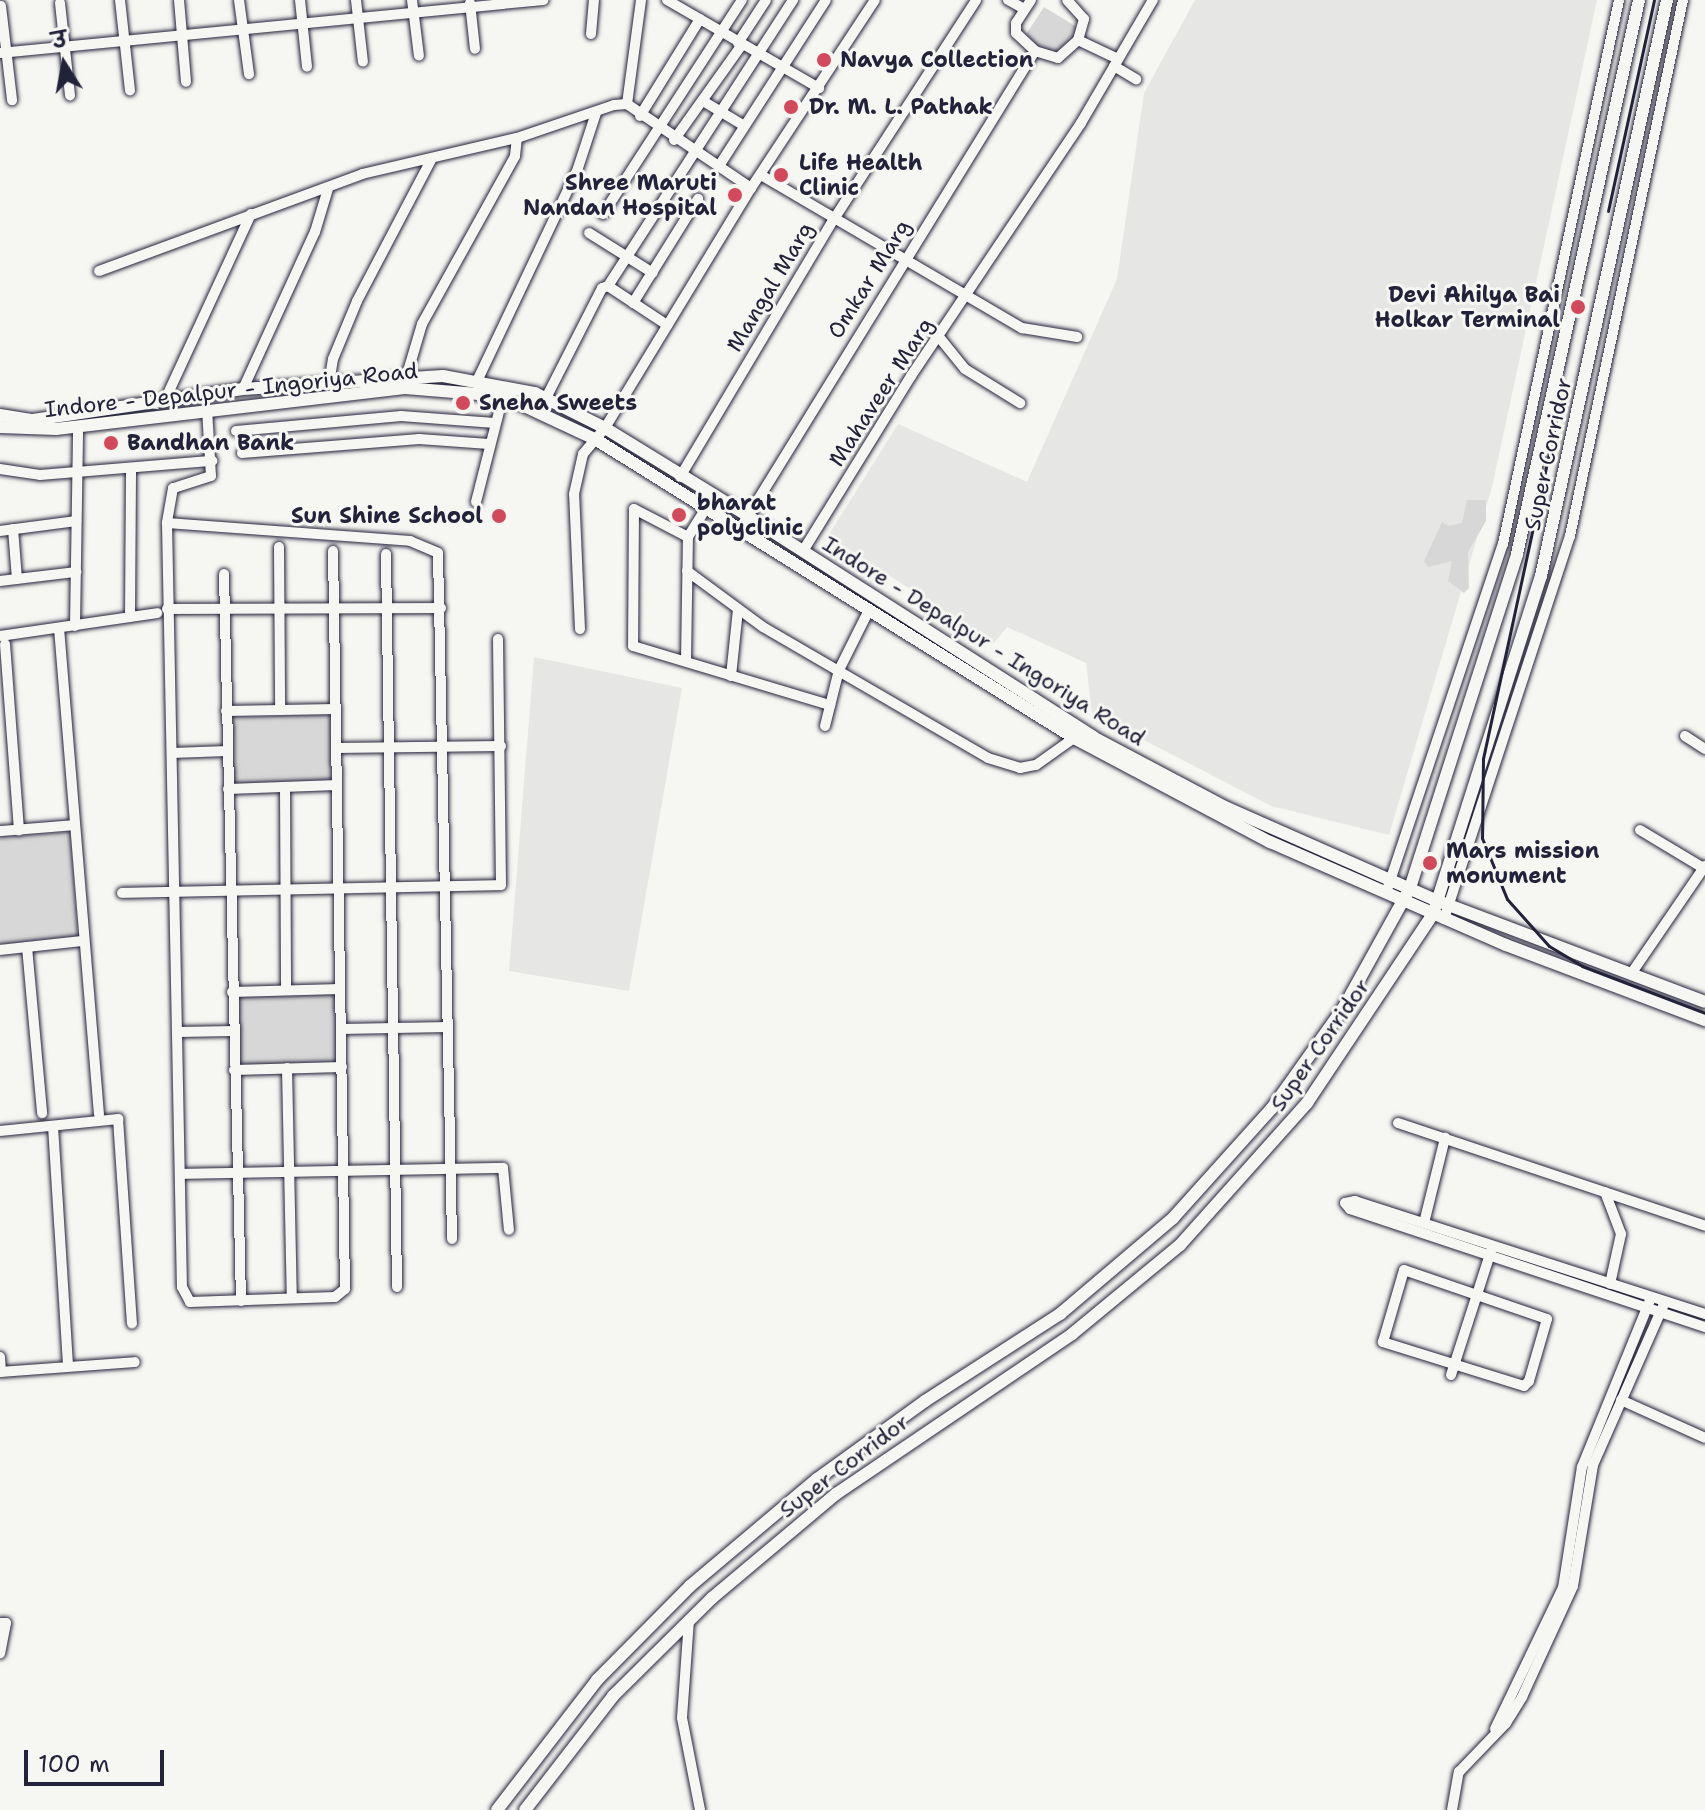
<!DOCTYPE html>
<html>
<head>
<meta charset="utf-8">
<style>
	body { margin:0 }
	#map { position:relative; width:1705px; height:1810px; overflow:hidden; background:#f6f6f2; font-family:"Shantell Sans","Playpen Sans Deva",sans-serif }
	div>[style] { position:absolute }
	[style*='--x'] { left:calc(var(--x)*1px); top:calc(var(--y)*1px); width:calc(var(--w)*1px); rotate:calc(var(--a)*1deg) }
	.built>* { inset:0; background:#e6e6e4 }
	.green>* { inset:0; background:#d7d7d7 }
	.roads { filter:drop-shadow(0 0 2px #22223b) drop-shadow(0 0 2px #22223b) }
	.minor>* { height:10px; margin:-5px; padding:0 5px; transform-origin:5px; border-radius:5px; background:#f6f6f2 }
	.major>* { height:12px; margin:-6px; padding:0 6px; transform-origin:6px; border-radius:6px; background:#f6f6f2 }
	.rail>* { height:3px; margin:-1.5px; padding:0 1.5px; transform-origin:1.5px; border-radius:1.5px; background:#22223b }
	.dots>* { width:22px; height:22px; translate:-50% -50%; box-sizing:border-box; border:4px solid #f6f6f2; border-radius:50% }
	span { translate:-50% -50%; white-space:nowrap; text-align:center; line-height:1.15; -webkit-text-stroke:6px #f6f6f2; paint-order:stroke }
	.poi-label { font-size:22px; color:#22223b; font-weight:700 }
	.left { translate:0 -50%; text-align:left }
	.right { translate:-100% -50%; text-align:right }
	.street-label { font-size:22px; color:#22223b }
	.north { position:absolute; left:24px; top:24px; width:80px; height:80px; -webkit-text-stroke:6px #f6f6f2; paint-order:stroke; rotate:349deg; font-size:22px; font-weight:700; line-height:32px; text-align:center; color:#22223b }
	.north::after { content:''; display:block; margin:auto; width:28px; height:36px; background:#22223b; clip-path:polygon(50% 0,100% 100%,50% 72%,0 100%) }
	.scale { position:absolute; left:24px; top:1750px; width:140px; height:36px; box-sizing:border-box; border:4px solid #22223b; border-top:0; padding-left:10px; font-size:24px; line-height:28px; white-space:nowrap; color:#22223b; -webkit-text-stroke:6px #f6f6f2; paint-order:stroke }
</style>
</head>
<body>
<div id="map">
	<div class="built">
		<i style="clip-path:polygon(1195px 0,1597px 0,1492px 487px,1389px 835px,1271px 806px,1092px 713px,1086px 663px,1007px 627px,994px 643px,828px 536px,898px 424px,1027px 482px,1117px 279px,1144px 93px)"></i>
		<i style="clip-path:polygon(534px 657px,682px 688px,629px 991px,509px 971px)"></i>
	</div>
	<div class="green">
		<i style="clip-path:polygon(1044px 7px,1077px 27px,1080px 37px,1062px 62px,1023px 39px)"></i>
		<i style="clip-path:polygon(1467px 500px,1486px 500px,1486px 521px,1468px 552px,1469px 588px,1464px 593px,1448px 581px,1452px 561px,1428px 567px,1424px 561px,1442px 522px,1448px 526px,1462px 523px)"></i>
		<i style="clip-path:polygon(330px 715px,331px 782px,234px 784px,233px 717px)"></i>
		<i style="clip-path:polygon(70px 832px,78px 938px,0 944px,0 837px)"></i>
		<i style="clip-path:polygon(335px 993px,337px 1062px,239px 1065px,237px 997px)"></i>
	</div>
	<div class="roads">
		<div class="minor">
			<i style="--x:120;--y:0;--w:91;--a:83.7"></i>
			<i style="--x:179;--y:0;--w:82;--a:85.1"></i>
			<i style="--x:239;--y:0;--w:75;--a:82.3"></i>
			<i style="--x:300;--y:0;--w:67;--a:84"></i>
			<i style="--x:356;--y:0;--w:62;--a:83.6"></i>
			<i style="--x:412;--y:0;--w:56;--a:82.9"></i>
			<i style="--x:667;--y:0;--w:176;--a:30.1"></i>
			<i style="--x:1008;--y:0;--w:18;--a:29"></i>
			<i style="--x:1031;--y:0;--w:27;--a:123"></i>
			<i style="--x:1016;--y:23;--w:10;--a:90"></i>
			<i style="--x:1016;--y:33;--w:26;--a:43"></i>
			<i style="--x:1035;--y:51;--w:24;--a:17"></i>
			<i style="--x:1058;--y:58;--w:27;--a:-42"></i>
			<i style="--x:1078;--y:40;--w:22;--a:-74"></i>
			<i style="--x:1084;--y:19;--w:25;--a:-132"></i>
			<i style="--x:60;--y:3;--w:93;--a:83.8"></i>
			<i style="--x:470;--y:3;--w:46;--a:83.8"></i>
			<i style="--x:1;--y:6;--w:95;--a:83.3"></i>
			<i style="--x:591;--y:34;--w:34;--a:-85"></i>
			<i style="--x:1078;--y:40;--w:44;--a:25.4"></i>
			<i style="--x:738;--y:43;--w:51;--a:-56.9"></i>
			<i style="--x:0;--y:53;--w:546;--a:-5.57"></i>
			<i style="--x:1114;--y:66;--w:26;--a:31"></i>
			<i style="--x:703;--y:101;--w:47;--a:31"></i>
			<i style="--x:627;--y:104;--w:105;--a:-82.3"></i>
			<i style="--x:640;--y:116;--w:114;--a:-58.3"></i>
			<i style="--x:674;--y:140;--w:115;--a:-54.5"></i>
			<i style="--x:719;--y:166;--w:197;--a:-57.2"></i>
			<i style="--x:761;--y:175;--w:303;--a:30.4"></i>
			<i style="--x:1022;--y:328;--w:56;--a:9.3"></i>
			<i style="--x:603;--y:214;--w:255;--a:-57"></i>
			<i style="--x:589;--y:233;--w:75;--a:32"></i>
			<i style="--x:99;--y:271;--w:280;--a:-20.2"></i>
			<i style="--x:362;--y:174;--w:159;--a:-13.1"></i>
			<i style="--x:517;--y:138;--w:102;--a:-18.8"></i>
			<i style="--x:614;--y:105;--w:13;--a:-4"></i>
			<i style="--x:627;--y:104;--w:150;--a:34.1"></i>
			<i style="--x:608;--y:286;--w:341;--a:-57.1"></i>
			<i style="--x:633;--y:303;--w:123;--a:-58"></i>
			<i style="--x:939;--y:337;--w:41;--a:50.9"></i>
			<i style="--x:965;--y:369;--w:65;--a:31.7"></i>
			<i style="--x:406;--y:378;--w:56;--a:-73.5"></i>
			<i style="--x:422;--y:324;--w:192;--a:-61"></i>
			<i style="--x:515;--y:156;--w:18;--a:-84"></i>
			<i style="--x:478;--y:379;--w:233;--a:-64.6"></i>
			<i style="--x:578;--y:168;--w:58;--a:-71.9"></i>
			<i style="--x:329;--y:384;--w:25;--a:-81"></i>
			<i style="--x:333;--y:359;--w:63;--a:-67.5"></i>
			<i style="--x:357;--y:301;--w:159;--a:-62.3"></i>
			<i style="--x:243;--y:389;--w:173;--a:-65.4"></i>
			<i style="--x:315;--y:232;--w:45;--a:-73.2"></i>
			<i style="--x:546;--y:398;--w:123;--a:-63"></i>
			<i style="--x:602;--y:288;--w:6;--a:-18"></i>
			<i style="--x:608;--y:286;--w:71;--a:33.5"></i>
			<i style="--x:165;--y:400;--w:205;--a:-65.2"></i>
			<i style="--x:207;--y:409;--w:67;--a:86.6"></i>
			<i style="--x:211;--y:476;--w:40;--a:162"></i>
			<i style="--x:173;--y:488;--w:36;--a:100"></i>
			<i style="--x:167;--y:523;--w:764;--a:88.88"></i>
			<i style="--x:182;--y:1287;--w:17;--a:62"></i>
			<i style="--x:190;--y:1302;--w:145;--a:-2"></i>
			<i style="--x:335;--y:1297;--w:13;--a:-39"></i>
			<i style="--x:345;--y:1289;--w:738;--a:-90.93"></i>
			<i style="--x:236;--y:431;--w:166;--a:-5.2"></i>
			<i style="--x:401;--y:416;--w:94;--a:4.3"></i>
			<i style="--x:242;--y:453;--w:178;--a:-4.5"></i>
			<i style="--x:419;--y:439;--w:70;--a:4.1"></i>
			<i style="--x:0;--y:469;--w:40;--a:8.5"></i>
			<i style="--x:40;--y:475;--w:173;--a:-4.7"></i>
			<i style="--x:680;--y:477;--w:300;--a:-59.2"></i>
			<i style="--x:834;--y:219;--w:261;--a:-57"></i>
			<i style="--x:476;--y:502;--w:109;--a:-75.7"></i>
			<i style="--x:167;--y:523;--w:244;--a:4.2"></i>
			<i style="--x:410;--y:541;--w:30;--a:23"></i>
			<i style="--x:438;--y:553;--w:686;--a:88.83"></i>
			<i style="--x:13;--y:529;--w:50;--a:85.4"></i>
			<i style="--x:740;--y:529;--w:562;--a:-58.32"></i>
			<i style="--x:0;--y:531;--w:77;--a:-7.5"></i>
			<i style="--x:688;--y:537;--w:61;--a:-152.6"></i>
			<i style="--x:634;--y:509;--w:137;--a:90.4"></i>
			<i style="--x:633;--y:646;--w:206;--a:16.7"></i>
			<i style="--x:279;--y:547;--w:163;--a:89.6"></i>
			<i style="--x:803;--y:551;--w:206;--a:-58.3"></i>
			<i style="--x:911;--y:376;--w:305;--a:-56.1"></i>
			<i style="--x:1081;--y:123;--w:143;--a:-59.7"></i>
			<i style="--x:386;--y:554;--w:733;--a:89.14"></i>
			<i style="--x:687;--y:571;--w:94;--a:36.4"></i>
			<i style="--x:763;--y:627;--w:260;--a:30.2"></i>
			<i style="--x:988;--y:758;--w:34;--a:17"></i>
			<i style="--x:1020;--y:768;--w:16;--a:-11"></i>
			<i style="--x:1036;--y:765;--w:47;--a:-35.4"></i>
			<i style="--x:224;--y:574;--w:727;--a:88.66"></i>
			<i style="--x:0;--y:581;--w:77;--a:-6.8"></i>
			<i style="--x:167;--y:609;--w:274;--a:-0.2"></i>
			<i style="--x:130;--y:617;--w:148;--a:-89.6"></i>
			<i style="--x:75;--y:626;--w:200;--a:-89.1"></i>
			<i style="--x:59;--y:628;--w:488;--a:85.3"></i>
			<i style="--x:580;--y:629;--w:135;--a:-92.5"></i>
			<i style="--x:574;--y:494;--w:41;--a:-77.3"></i>
			<i style="--x:583;--y:454;--w:34;--a:-50"></i>
			<i style="--x:605;--y:428;--w:281;--a:-58.7"></i>
			<i style="--x:751;--y:188;--w:225;--a:-56.6"></i>
			<i style="--x:0;--y:636;--w:159;--a:-8.3"></i>
			<i style="--x:5;--y:644;--w:187;--a:85.7"></i>
			<i style="--x:686;--y:661;--w:124;--a:-89.1"></i>
			<i style="--x:688;--y:537;--w:34;--a:-58"></i>
			<i style="--x:731;--y:676;--w:67;--a:-84"></i>
			<i style="--x:226;--y:711;--w:109;--a:-1.1"></i>
			<i style="--x:825;--y:726;--w:58;--a:-76"></i>
			<i style="--x:839;--y:670;--w:67;--a:-63.4"></i>
			<i style="--x:1685;--y:736;--w:24;--a:33"></i>
			<i style="--x:336;--y:748;--w:165;--a:-0.7"></i>
			<i style="--x:172;--y:753;--w:55;--a:-2.1"></i>
			<i style="--x:285;--y:787;--w:203;--a:89.7"></i>
			<i style="--x:228;--y:789;--w:109;--a:-2.1"></i>
			<i style="--x:1640;--y:830;--w:76;--a:31"></i>
			<i style="--x:0;--y:831;--w:74;--a:-4.6"></i>
			<i style="--x:1388;--y:887;--w:362;--a:-71.5"></i>
			<i style="--x:1503;--y:544;--w:556;--a:-77.96"></i>
			<i style="--x:122;--y:893;--w:379;--a:-1.2"></i>
			<i style="--x:501;--y:885;--w:246;--a:-90.7"></i>
			<i style="--x:1444;--y:919;--w:403;--a:-71.8"></i>
			<i style="--x:1570;--y:536;--w:548;--a:-78.1"></i>
			<i style="--x:27;--y:947;--w:167;--a:84.8"></i>
			<i style="--x:0;--y:950;--w:82;--a:-6.3"></i>
			<i style="--x:1631;--y:974;--w:131;--a:-55.6"></i>
			<i style="--x:232;--y:992;--w:108;--a:-1.6"></i>
			<i style="--x:341;--y:1029;--w:107;--a:-1.1"></i>
			<i style="--x:179;--y:1032;--w:54;--a:-1.1"></i>
			<i style="--x:287;--y:1068;--w:230;--a:88.8"></i>
			<i style="--x:234;--y:1070;--w:108;--a:-1.6"></i>
			<i style="--x:1398;--y:1123;--w:324;--a:18.5"></i>
			<i style="--x:53;--y:1126;--w:240;--a:86.4"></i>
			<i style="--x:0;--y:1131;--w:119;--a:-5.8"></i>
			<i style="--x:118;--y:1119;--w:205;--a:86.1"></i>
			<i style="--x:181;--y:1174;--w:322;--a:-1.1"></i>
			<i style="--x:503;--y:1168;--w:62;--a:84.5"></i>
			<i style="--x:1605;--y:1192;--w:45;--a:69.1"></i>
			<i style="--x:1621;--y:1234;--w:51;--a:102.4"></i>
			<i style="--x:1424;--y:1223;--w:88;--a:-76.1"></i>
			<i style="--x:1404;--y:1270;--w:151;--a:18.9"></i>
			<i style="--x:1547;--y:1319;--w:65;--a:106.2"></i>
			<i style="--x:1529;--y:1381;--w:7;--a:135"></i>
			<i style="--x:1524;--y:1386;--w:148;--a:-162.7"></i>
			<i style="--x:1383;--y:1342;--w:75;--a:-73.7"></i>
			<i style="--x:1705;--y:1314;--w:368;--a:-162.1"></i>
			<i style="--x:1355;--y:1201;--w:10;--a:169"></i>
			<i style="--x:1345;--y:1203;--w:8;--a:50"></i>
			<i style="--x:1350;--y:1209;--w:374;--a:18.4"></i>
			<i style="--x:0;--y:1357;--w:15;--a:86"></i>
			<i style="--x:0;--y:1372;--w:135;--a:-4.2"></i>
			<i style="--x:1451;--y:1375;--w:130;--a:-72.1"></i>
			<i style="--x:1621;--y:1400;--w:92;--a:24.3"></i>
			<i style="--x:689;--y:1620;--w:98;--a:94.1"></i>
			<i style="--x:682;--y:1718;--w:94;--a:78.9"></i>
			<i style="--x:0;--y:1623;--w:6;--a:0"></i>
			<i style="--x:6;--y:1623;--w:31;--a:101"></i>
			<i style="--x:1495;--y:1729;--w:157;--a:-64.3"></i>
			<i style="--x:1563;--y:1588;--w:122;--a:-81.1"></i>
			<i style="--x:1582;--y:1467;--w:180;--a:-67.8"></i>
			<i style="--x:1452;--y:1810;--w:39;--a:-80"></i>
			<i style="--x:1459;--y:1772;--w:68;--a:-46.2"></i>
			<i style="--x:1506;--y:1723;--w:31;--a:-58"></i>
			<i style="--x:1522;--y:1697;--w:122;--a:-65.3"></i>
			<i style="--x:1573;--y:1586;--w:123;--a:-80.6"></i>
			<i style="--x:1593;--y:1465;--w:176;--a:-66.2"></i>
		</div>
		<div class="major">
			<i style="--x:0;--y:415;--w:33;--a:9"></i>
			<i style="--x:33;--y:420;--w:212;--a:-8.4"></i>
			<i style="--x:243;--y:389;--w:200;--a:-3.7"></i>
			<i style="--x:443;--y:376;--w:94;--a:10.5"></i>
			<i style="--x:535;--y:393;--w:78;--a:26.6"></i>
			<i style="--x:605;--y:428;--w:168;--a:31.6"></i>
			<i style="--x:748;--y:516;--w:410;--a:32.6"></i>
			<i style="--x:1093;--y:737;--w:152;--a:27.9"></i>
			<i style="--x:1227;--y:808;--w:231;--a:23.8"></i>
			<i style="--x:1438;--y:901;--w:285;--a:20.7"></i>
			<i style="--x:0;--y:427;--w:56;--a:2"></i>
			<i style="--x:56;--y:429;--w:351;--a:-6.7"></i>
			<i style="--x:405;--y:388;--w:98;--a:4.7"></i>
			<i style="--x:503;--y:396;--w:102;--a:25.1"></i>
			<i style="--x:595;--y:439;--w:565;--a:31.97"></i>
			<i style="--x:1074;--y:738;--w:222;--a:28"></i>
			<i style="--x:1270;--y:842;--w:257;--a:23.6"></i>
			<i style="--x:1506;--y:945;--w:213;--a:20.7"></i>
			<i style="--x:497;--y:1810;--w:164;--a:-52.4"></i>
			<i style="--x:597;--y:1680;--w:132;--a:-45.3"></i>
			<i style="--x:690;--y:1586;--w:166;--a:-40.1"></i>
			<i style="--x:817;--y:1479;--w:133;--a:-35.8"></i>
			<i style="--x:925;--y:1401;--w:161;--a:-32.8"></i>
			<i style="--x:1060;--y:1314;--w:148;--a:-40.3"></i>
			<i style="--x:1173;--y:1218;--w:148;--a:-48"></i>
			<i style="--x:1272;--y:1108;--w:124;--a:-54.5"></i>
			<i style="--x:1344;--y:1007;--w:136;--a:-61"></i>
			<i style="--x:1410;--y:888;--w:351;--a:-72.2"></i>
			<i style="--x:1517;--y:554;--w:567;--a:-77.58"></i>
			<i style="--x:525;--y:1810;--w:144;--a:-52.3"></i>
			<i style="--x:613;--y:1696;--w:139;--a:-44.7"></i>
			<i style="--x:712;--y:1598;--w:162;--a:-40"></i>
			<i style="--x:836;--y:1494;--w:285;--a:-34.1"></i>
			<i style="--x:1072;--y:1334;--w:140;--a:-39.5"></i>
			<i style="--x:1180;--y:1245;--w:191;--a:-48.2"></i>
			<i style="--x:1307;--y:1103;--w:227;--a:-56.3"></i>
			<i style="--x:1433;--y:914;--w:355;--a:-72.3"></i>
			<i style="--x:1541;--y:576;--w:590;--a:-77.66"></i>
		</div>
	</div>
	<div class="rail">
		<i style="--x:1608;--y:211;--w:216;--a:-77.7"></i>
		<i style="--x:1559;--y:407;--w:360;--a:102.2"></i>
		<i style="--x:1483;--y:759;--w:79;--a:90.7"></i>
		<i style="--x:1482;--y:838;--w:66;--a:67.7"></i>
		<i style="--x:1507;--y:899;--w:63;--a:48.2"></i>
		<i style="--x:1549;--y:946;--w:39;--a:31"></i>
		<i style="--x:1582;--y:966;--w:132;--a:20.9"></i>
	</div>
	<div class="dots">
		<i style="left:824px;top:60px;background:#d1495b"></i>
		<i style="left:791px;top:107px;background:#d1495b"></i>
		<i style="left:781px;top:175px;background:#d1495b"></i>
		<i style="left:735px;top:195px;background:#d1495b"></i>
		<i style="left:1578px;top:307px;background:#d1495b"></i>
		<i style="left:463px;top:403px;background:#d1495b"></i>
		<i style="left:111px;top:443px;background:#d1495b"></i>
		<i style="left:679px;top:515px;background:#d1495b"></i>
		<i style="left:499px;top:516px;background:#d1495b"></i>
		<i style="left:1430px;top:863px;background:#d1495b"></i>
	</div>
	<div class="poi-label">
		<span class="left" style="left:840px;top:60px">Navya Collection</span>
		<span class="left" style="left:809px;top:107px">Dr. M. L. Pathak</span>
		<span class="left" style="left:799px;top:175px">Life Health<br>Clinic</span>
		<span class="right" style="left:717px;top:195px">Shree Maruti<br>Nandan Hospital</span>
		<span class="right" style="left:1560px;top:307px">Devi Ahilya Bai<br>Holkar Terminal</span>
		<span class="left" style="left:479px;top:403px">Sneha Sweets</span>
		<span class="left" style="left:127px;top:443px">Bandhan Bank</span>
		<span class="left" style="left:697px;top:515px">bharat<br>polyclinic</span>
		<span class="right" style="left:483px;top:516px">Sun Shine School</span>
		<span class="left" style="left:1446px;top:863px">Mars mission<br>monument</span>
	</div>
	<div class="street-label">
		<span style="left:869px;top:279px;rotate:-58deg">Omkar Marg</span>
		<span style="left:770px;top:287px;rotate:-59deg">Mangal Marg</span>
		<span style="left:231px;top:390px;rotate:-6deg">Indore - Depalpur - Ingoriya Road</span>
		<span style="left:881px;top:392px;rotate:-57deg">Mahaveer Marg</span>
		<span style="left:1548px;top:454px;rotate:-78deg">Super Corridor</span>
		<span style="left:984px;top:641px;rotate:32deg">Indore - Depalpur - Ingoriya Road</span>
		<span style="left:1320px;top:1045px;rotate:-55deg">Super Corridor</span>
		<span style="left:844px;top:1466px;rotate:-37deg">Super Corridor</span>
	</div>
	<div class="north">उ</div>
	<div class="scale">100 m</div>
</div>
</body>
</html>
